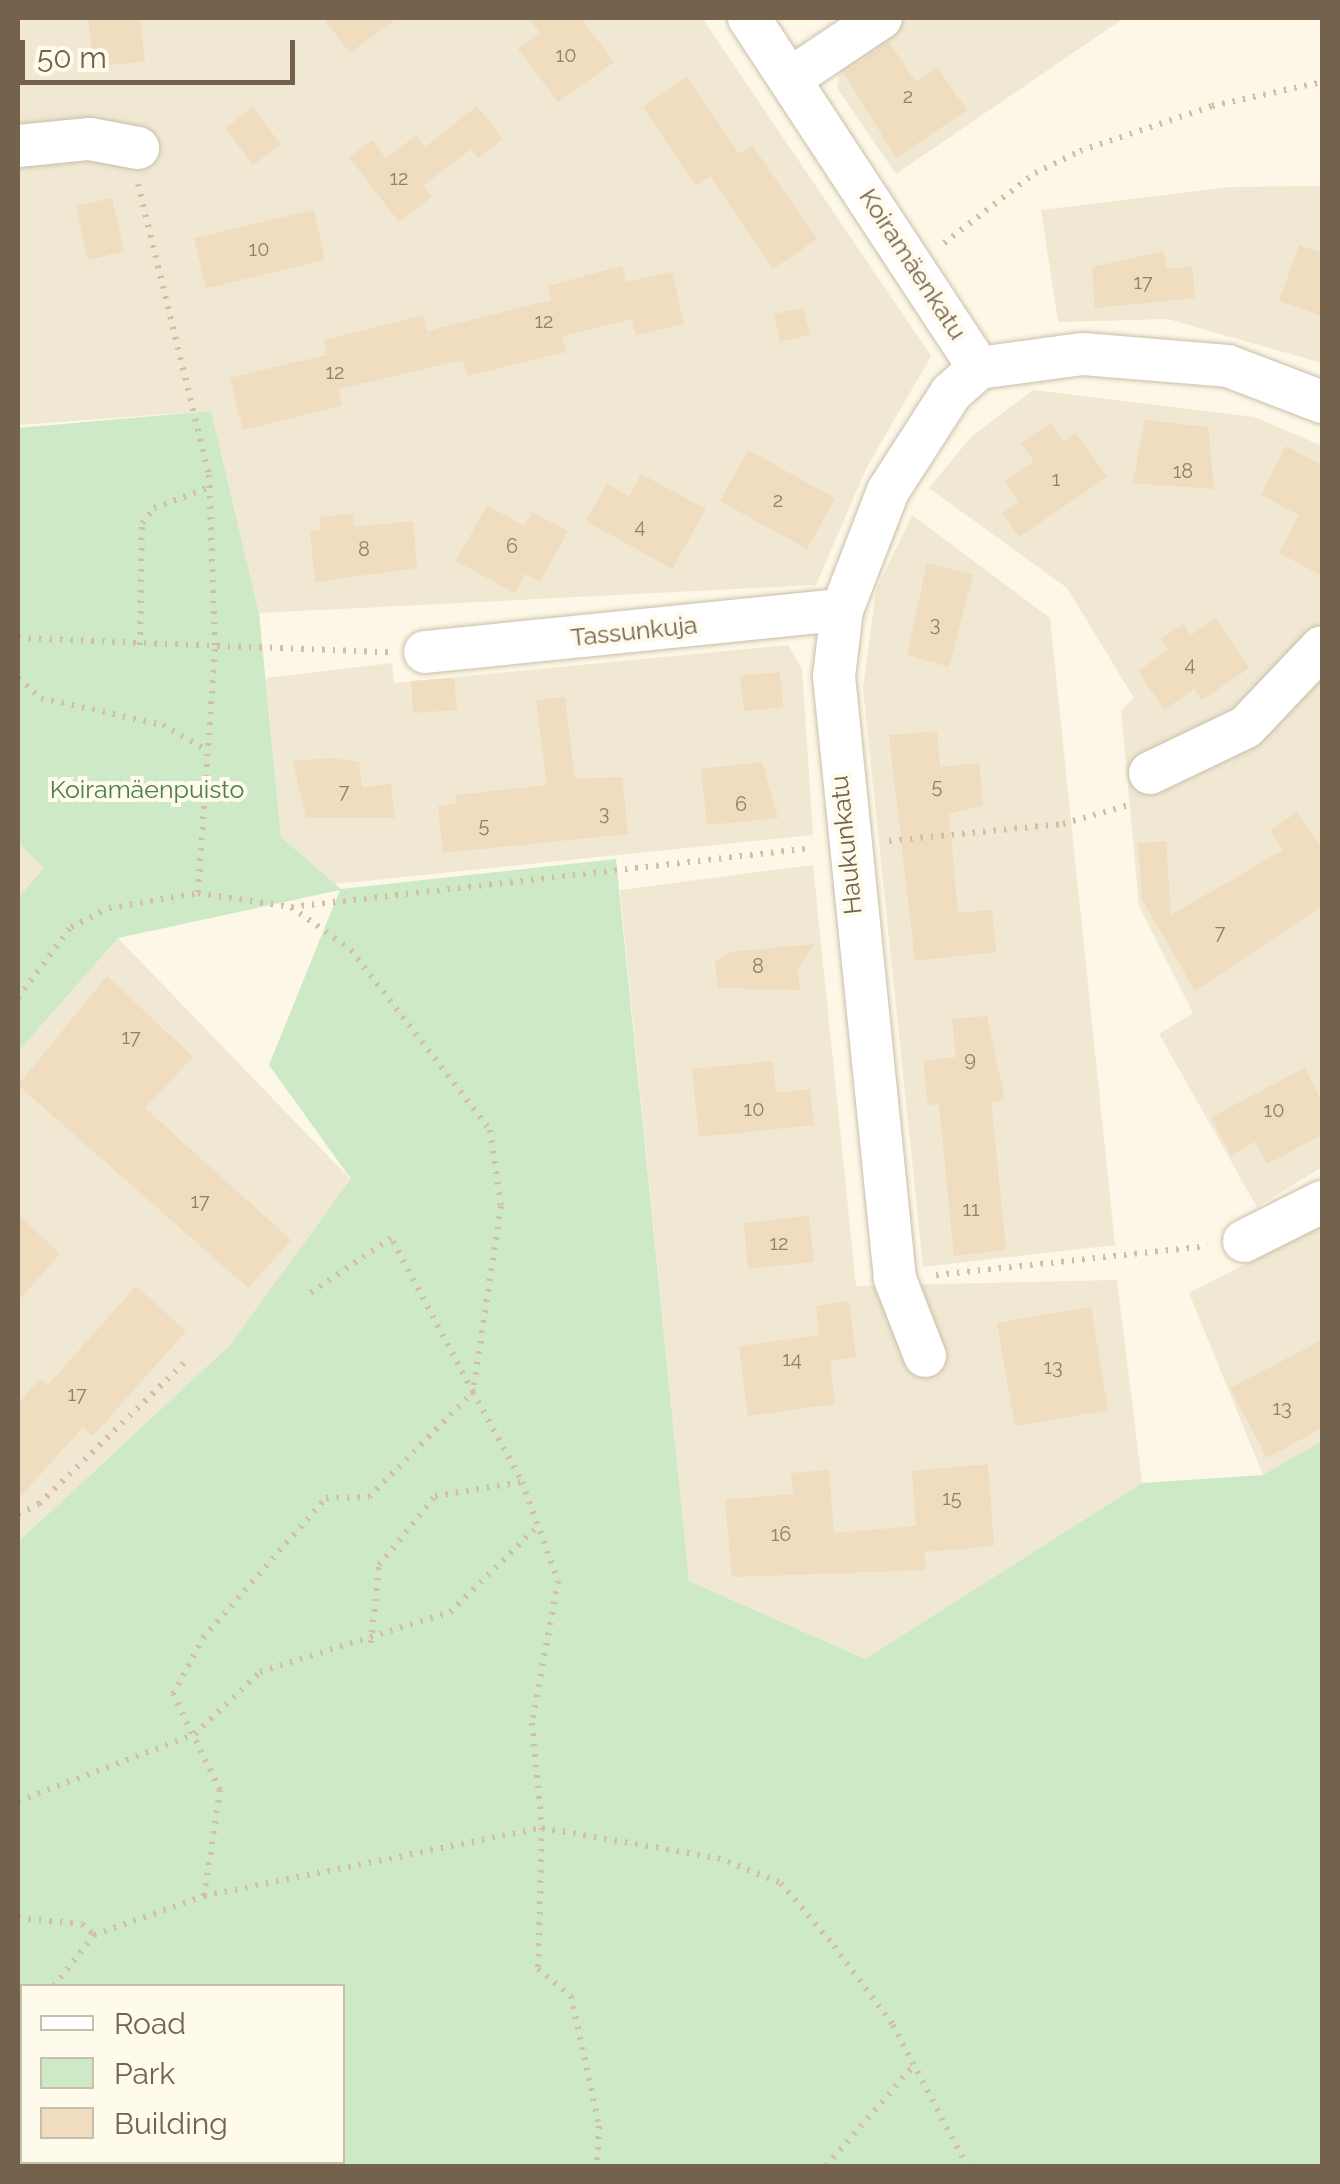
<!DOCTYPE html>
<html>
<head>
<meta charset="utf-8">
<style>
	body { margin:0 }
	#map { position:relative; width:1340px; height:2184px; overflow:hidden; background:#fcf7e6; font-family:Raleway,sans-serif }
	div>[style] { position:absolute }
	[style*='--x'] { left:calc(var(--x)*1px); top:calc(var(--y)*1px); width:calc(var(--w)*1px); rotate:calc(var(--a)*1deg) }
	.residential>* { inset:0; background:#f0e8d2 }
	.green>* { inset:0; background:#cde9c5 }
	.building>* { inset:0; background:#f0dcbe }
	.path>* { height:6px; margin-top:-3px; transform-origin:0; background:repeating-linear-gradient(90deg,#d5bfa2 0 2.5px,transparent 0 10.5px) }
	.roads { filter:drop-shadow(0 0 2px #cabeaa) drop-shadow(0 0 2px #cabeaa) }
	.street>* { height:42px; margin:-21px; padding:0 21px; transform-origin:21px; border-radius:21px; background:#fff }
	span { translate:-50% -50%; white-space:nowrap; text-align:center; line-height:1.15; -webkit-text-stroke:8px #fefbec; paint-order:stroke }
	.number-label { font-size:20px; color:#938068 }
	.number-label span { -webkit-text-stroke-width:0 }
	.street-label { font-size:25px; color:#74624c }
	.park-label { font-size:25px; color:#4d7f46 }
	.frame { position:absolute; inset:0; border:20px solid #74624c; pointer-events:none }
	.legend { position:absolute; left:20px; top:1984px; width:325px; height:180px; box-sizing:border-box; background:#fefbec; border:2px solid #c7beac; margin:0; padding:12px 18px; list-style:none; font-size:30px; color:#74624c }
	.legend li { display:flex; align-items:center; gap:20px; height:50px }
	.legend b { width:50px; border:2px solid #c7beac }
	.scale { position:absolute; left:20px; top:40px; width:275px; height:45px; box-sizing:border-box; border:5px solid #74624c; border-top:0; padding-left:12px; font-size:30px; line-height:35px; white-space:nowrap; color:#74624c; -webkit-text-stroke:8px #fefbec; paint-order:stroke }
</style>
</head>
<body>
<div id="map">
	<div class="residential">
		<i style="clip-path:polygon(18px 18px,702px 18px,931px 356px,866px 469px,816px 585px,259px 613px,211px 411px,18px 425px)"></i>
		<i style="clip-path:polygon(908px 18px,1124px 18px,896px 174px,837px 88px,841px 64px)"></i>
		<i style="clip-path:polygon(1322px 186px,1322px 363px,1168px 319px,1058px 322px,1041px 210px,1231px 187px)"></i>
		<i style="clip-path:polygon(1033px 390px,1255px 417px,1322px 446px,1322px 1167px,1257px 1207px,1159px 1034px,1193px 1013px,1139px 906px,1121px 710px,1134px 698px,1067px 588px,929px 488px,971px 437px)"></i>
		<i style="clip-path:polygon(912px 515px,1050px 618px,1115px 1245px,923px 1267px,863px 688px,876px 590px)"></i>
		<i style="clip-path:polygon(788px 645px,802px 669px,813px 835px,335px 884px,281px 837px,266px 678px,392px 663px,394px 683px)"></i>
		<i style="clip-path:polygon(18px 842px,45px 868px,18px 898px)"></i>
		<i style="clip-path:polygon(813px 865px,856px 1286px,1117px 1280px,1142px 1483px,865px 1659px,689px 1581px,620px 890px)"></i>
		<i style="clip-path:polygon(118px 938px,353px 1182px,230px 1345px,18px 1542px,18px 1052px)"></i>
		<i style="clip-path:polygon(1322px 1225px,1322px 1443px,1263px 1475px,1189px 1293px)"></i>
	</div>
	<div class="green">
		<i style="clip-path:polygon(evenodd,211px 411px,259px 613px,281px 837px,341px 889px,616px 859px,689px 1581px,865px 1659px,1142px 1483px,1263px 1475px,1322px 1441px,1322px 2166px,18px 2166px,18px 1542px,230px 1345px,351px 1179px,269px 1065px,340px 890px,118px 938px,18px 1052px,18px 898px,44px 868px,18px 842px,18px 428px,211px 411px,22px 1986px,342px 1986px,342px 2162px,22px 2162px,22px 1986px)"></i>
	</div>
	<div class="building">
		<i style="clip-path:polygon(88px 18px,140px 18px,145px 61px,94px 67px)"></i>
		<i style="clip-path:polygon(323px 18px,397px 18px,350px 53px)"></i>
		<i style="clip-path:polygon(528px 18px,581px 18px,614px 62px,558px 102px,518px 49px,540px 33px)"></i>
		<i style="clip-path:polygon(889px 42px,916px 82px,937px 67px,967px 110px,896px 158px,844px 73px)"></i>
		<i style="clip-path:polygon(687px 77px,739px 154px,752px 145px,817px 239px,773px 269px,710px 176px,696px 186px,643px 107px)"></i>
		<i style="clip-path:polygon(477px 106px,503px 139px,478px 158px,471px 149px,423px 186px,432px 197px,399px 222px,349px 157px,372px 140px,386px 158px,417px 135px,425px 147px)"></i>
		<i style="clip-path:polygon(253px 107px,281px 145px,253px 165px,225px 128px)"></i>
		<i style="clip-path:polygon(112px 198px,124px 251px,88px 260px,76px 206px)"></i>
		<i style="clip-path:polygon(314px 210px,325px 260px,206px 288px,194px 238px)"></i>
		<i style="clip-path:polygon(1299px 245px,1322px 253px,1322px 316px,1279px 301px)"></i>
		<i style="clip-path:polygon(1164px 251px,1166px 269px,1192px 267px,1195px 298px,1095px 308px,1092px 267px)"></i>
		<i style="clip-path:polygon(622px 266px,626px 282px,672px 272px,684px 324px,636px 335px,632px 319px,562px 336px,566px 352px,467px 376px,463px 360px,338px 389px,342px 406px,243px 430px,230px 378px,327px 355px,324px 340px,423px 315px,427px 331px,551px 300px,548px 286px)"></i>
		<i style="clip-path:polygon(803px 308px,810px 335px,780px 342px,774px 314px)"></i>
		<i style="clip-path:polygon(1145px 420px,1208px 427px,1214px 489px,1133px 483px)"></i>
		<i style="clip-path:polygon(1051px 423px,1063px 442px,1076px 433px,1107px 477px,1019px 537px,1002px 513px,1019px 502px,1005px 481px,1034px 462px,1021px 443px)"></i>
		<i style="clip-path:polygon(1286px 446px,1322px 465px,1322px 576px,1279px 553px,1299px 515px,1261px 495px)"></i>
		<i style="clip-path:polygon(748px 450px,835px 498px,807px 549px,720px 501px)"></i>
		<i style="clip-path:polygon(641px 474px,706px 509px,672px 569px,586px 521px,607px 484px,629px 496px)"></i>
		<i style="clip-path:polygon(487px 505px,524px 526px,532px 512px,568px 531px,540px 582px,525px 574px,515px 593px,456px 561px)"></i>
		<i style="clip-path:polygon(353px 514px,354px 527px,413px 521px,417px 568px,315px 582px,310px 531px,320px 530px,320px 517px)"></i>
		<i style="clip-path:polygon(927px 563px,973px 575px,949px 667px,907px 655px)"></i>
		<i style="clip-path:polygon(1216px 618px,1249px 668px,1202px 700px,1194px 689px,1164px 710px,1138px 671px,1168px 650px,1161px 639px,1183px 624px,1191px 635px)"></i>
		<i style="clip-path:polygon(780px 672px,783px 707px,744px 711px,740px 676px)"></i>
		<i style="clip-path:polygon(454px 678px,457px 710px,413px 713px,411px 681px)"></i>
		<i style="clip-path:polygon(565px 697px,575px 779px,622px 777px,628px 834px,443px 853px,438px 806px,457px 804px,456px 795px,547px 785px,536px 700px)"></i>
		<i style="clip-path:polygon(937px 731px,940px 767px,979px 763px,983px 805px,949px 814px,958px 913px,992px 910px,996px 952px,915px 961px,889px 735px)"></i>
		<i style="clip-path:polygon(331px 758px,359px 762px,362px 787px,391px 784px,395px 818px,306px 818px,293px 761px)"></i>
		<i style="clip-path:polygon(762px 762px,778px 818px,707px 825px,701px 769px)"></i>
		<i style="clip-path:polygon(1297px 812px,1322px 848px,1322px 906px,1195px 991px,1142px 899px,1138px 843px,1166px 841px,1171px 915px,1283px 850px,1270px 831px)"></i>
		<i style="clip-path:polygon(815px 944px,797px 969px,800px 990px,718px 988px,715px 961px,730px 952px)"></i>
		<i style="clip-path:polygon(107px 976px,193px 1057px,145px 1108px,291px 1240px,248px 1288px,18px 1085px)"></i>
		<i style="clip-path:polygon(987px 1016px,1005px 1100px,991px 1101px,1006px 1250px,954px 1256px,939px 1104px,928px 1105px,923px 1061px,956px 1057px,952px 1019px)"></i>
		<i style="clip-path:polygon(773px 1061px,776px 1093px,810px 1089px,814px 1125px,699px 1137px,692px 1069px)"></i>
		<i style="clip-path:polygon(1305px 1068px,1322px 1103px,1322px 1135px,1267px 1164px,1255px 1142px,1231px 1155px,1211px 1117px)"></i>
		<i style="clip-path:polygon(18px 1214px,60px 1254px,18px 1301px)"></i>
		<i style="clip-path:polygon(809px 1216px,814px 1262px,748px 1269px,744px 1223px)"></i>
		<i style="clip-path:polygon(136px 1286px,186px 1331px,93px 1436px,83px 1427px,18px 1499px,18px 1404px,40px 1378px,48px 1385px)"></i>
		<i style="clip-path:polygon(849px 1301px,856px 1357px,830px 1361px,835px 1404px,748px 1416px,739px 1346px,820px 1335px,816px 1306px)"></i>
		<i style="clip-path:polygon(1091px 1307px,1108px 1410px,1015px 1426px,997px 1323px)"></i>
		<i style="clip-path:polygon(1322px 1340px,1322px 1428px,1267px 1458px,1230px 1388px)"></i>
		<i style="clip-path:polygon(988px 1464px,994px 1546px,924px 1552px,926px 1570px,732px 1577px,725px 1500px,793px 1494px,791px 1473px,829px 1470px,834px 1533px,916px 1526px,912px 1471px)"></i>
	</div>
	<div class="path">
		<i style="--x:138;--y:184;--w:300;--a:76.3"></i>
		<i style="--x:209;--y:475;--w:174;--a:88"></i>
		<i style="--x:215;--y:649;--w:245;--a:94"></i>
		<i style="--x:944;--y:243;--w:115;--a:-37.6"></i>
		<i style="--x:1035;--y:173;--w:50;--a:-26.1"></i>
		<i style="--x:1080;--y:151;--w:139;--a:-18.8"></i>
		<i style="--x:1212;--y:106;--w:113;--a:-12.3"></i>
		<i style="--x:18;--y:638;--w:371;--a:2.2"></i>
		<i style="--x:140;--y:645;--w:122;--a:-89.1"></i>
		<i style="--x:142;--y:523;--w:19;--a:-51"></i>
		<i style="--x:154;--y:508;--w:60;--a:-20.6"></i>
		<i style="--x:18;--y:678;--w:30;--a:41"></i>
		<i style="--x:41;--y:698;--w:125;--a:12.5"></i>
		<i style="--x:163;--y:725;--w:46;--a:29.9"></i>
		<i style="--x:889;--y:841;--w:175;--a:-5.6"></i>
		<i style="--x:1063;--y:824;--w:72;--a:-16.2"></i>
		<i style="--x:291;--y:907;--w:74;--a:35.6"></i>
		<i style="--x:351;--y:950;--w:227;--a:52.3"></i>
		<i style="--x:490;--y:1130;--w:77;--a:81.8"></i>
		<i style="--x:501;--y:1206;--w:188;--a:98.6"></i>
		<i style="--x:473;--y:1392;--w:102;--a:61.4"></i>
		<i style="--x:522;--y:1482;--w:105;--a:70"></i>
		<i style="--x:558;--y:1581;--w:144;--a:100.4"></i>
		<i style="--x:532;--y:1723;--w:105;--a:84.6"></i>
		<i style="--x:542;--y:1828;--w:141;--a:91.6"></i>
		<i style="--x:538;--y:1969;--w:43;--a:39.3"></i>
		<i style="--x:571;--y:1996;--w:133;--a:77.8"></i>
		<i style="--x:599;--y:2126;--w:40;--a:92.9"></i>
		<i style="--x:18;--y:998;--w:89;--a:-53.3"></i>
		<i style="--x:71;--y:927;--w:42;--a:-26.6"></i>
		<i style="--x:109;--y:908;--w:90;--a:-9.6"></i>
		<i style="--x:198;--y:893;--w:94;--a:8.6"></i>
		<i style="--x:291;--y:907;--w:524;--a:-6.46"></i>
		<i style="--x:936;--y:1275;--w:273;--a:-6.1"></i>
		<i style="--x:18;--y:1514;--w:23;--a:-25"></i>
		<i style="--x:39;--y:1504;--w:205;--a:-44.2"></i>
		<i style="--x:371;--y:1643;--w:78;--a:-84.1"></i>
		<i style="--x:379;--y:1565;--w:89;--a:-50.9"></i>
		<i style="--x:435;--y:1496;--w:87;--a:-9.2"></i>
		<i style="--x:18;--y:1801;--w:189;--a:-20.7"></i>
		<i style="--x:195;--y:1734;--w:90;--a:-43.6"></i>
		<i style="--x:260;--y:1672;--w:199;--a:-17.5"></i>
		<i style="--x:450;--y:1612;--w:119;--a:-44.3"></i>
		<i style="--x:204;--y:1896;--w:107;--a:-81.4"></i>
		<i style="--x:220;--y:1790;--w:107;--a:-116.1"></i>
		<i style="--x:173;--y:1694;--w:64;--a:-61.8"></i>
		<i style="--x:203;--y:1638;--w:186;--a:-48.7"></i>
		<i style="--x:326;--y:1498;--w:43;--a:-1.3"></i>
		<i style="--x:369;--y:1497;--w:148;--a:-45.3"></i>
		<i style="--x:473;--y:1392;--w:174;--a:-118"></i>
		<i style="--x:391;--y:1238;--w:103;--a:145.7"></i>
		<i style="--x:18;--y:1918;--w:64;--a:5.4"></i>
		<i style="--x:82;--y:1924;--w:16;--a:43"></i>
		<i style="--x:54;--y:1986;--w:65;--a:-51.9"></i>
		<i style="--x:94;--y:1935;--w:117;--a:-19.5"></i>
		<i style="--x:204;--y:1896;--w:345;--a:-11.4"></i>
		<i style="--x:542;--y:1828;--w:179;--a:9.7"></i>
		<i style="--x:718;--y:1858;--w:68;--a:21.6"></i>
		<i style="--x:781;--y:1883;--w:82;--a:49.9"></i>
		<i style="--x:834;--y:1946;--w:99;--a:53.2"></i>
		<i style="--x:893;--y:2025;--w:159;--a:62.3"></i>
		<i style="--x:18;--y:2062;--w:15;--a:-74"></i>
		<i style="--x:826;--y:2166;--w:134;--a:-48.9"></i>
	</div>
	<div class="roads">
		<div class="street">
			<i style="--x:749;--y:18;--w:419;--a:56.7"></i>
			<i style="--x:979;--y:368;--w:105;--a:-7.7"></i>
			<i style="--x:1083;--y:354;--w:145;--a:4.7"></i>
			<i style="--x:1228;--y:366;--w:101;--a:21"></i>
			<i style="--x:791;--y:78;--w:108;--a:-33.7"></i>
			<i style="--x:18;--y:146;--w:72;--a:-5.6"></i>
			<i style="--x:90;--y:139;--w:49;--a:10.6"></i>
			<i style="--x:425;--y:652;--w:419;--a:-5.8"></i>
			<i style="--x:1150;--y:773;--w:106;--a:-25.6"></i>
			<i style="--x:1246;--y:727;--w:110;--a:-46.5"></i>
			<i style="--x:1244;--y:1241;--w:87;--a:-26.6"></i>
			<i style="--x:925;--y:1356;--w:83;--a:-111.3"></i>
			<i style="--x:895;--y:1279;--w:606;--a:-95.78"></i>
			<i style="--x:834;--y:676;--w:66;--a:-83.1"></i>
			<i style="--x:842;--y:610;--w:128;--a:-68.9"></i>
			<i style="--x:888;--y:491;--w:117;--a:-57.3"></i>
			<i style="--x:951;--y:393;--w:38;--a:-42"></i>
		</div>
	</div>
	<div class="number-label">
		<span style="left:566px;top:55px">10</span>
		<span style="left:908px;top:96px">2</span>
		<span style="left:399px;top:178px">12</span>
		<span style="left:259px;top:249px">10</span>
		<span style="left:1143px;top:282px">17</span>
		<span style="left:544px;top:321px">12</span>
		<span style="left:335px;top:372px">12</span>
		<span style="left:1183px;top:471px">18</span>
		<span style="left:1056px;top:479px">1</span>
		<span style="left:778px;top:500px">2</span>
		<span style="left:640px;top:526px">4</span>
		<span style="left:512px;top:546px">6</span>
		<span style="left:364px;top:549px">8</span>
		<span style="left:935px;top:624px">3</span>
		<span style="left:1190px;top:664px">4</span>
		<span style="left:937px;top:786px">5</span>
		<span style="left:344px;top:791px">7</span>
		<span style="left:741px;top:804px">6</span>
		<span style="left:604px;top:813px">3</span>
		<span style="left:484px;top:825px">5</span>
		<span style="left:1220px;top:932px">7</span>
		<span style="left:758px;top:966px">8</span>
		<span style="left:131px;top:1037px">17</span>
		<span style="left:970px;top:1059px">9</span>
		<span style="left:754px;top:1109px">10</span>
		<span style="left:1274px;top:1110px">10</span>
		<span style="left:200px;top:1201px">17</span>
		<span style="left:971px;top:1209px">11</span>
		<span style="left:779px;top:1243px">12</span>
		<span style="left:792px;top:1359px">14</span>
		<span style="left:1053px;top:1367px">13</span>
		<span style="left:77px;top:1394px">17</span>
		<span style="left:1282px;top:1408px">13</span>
		<span style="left:952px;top:1498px">15</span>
		<span style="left:781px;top:1534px">16</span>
	</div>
	<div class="street-label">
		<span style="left:913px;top:264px;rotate:57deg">Koiramäenkatu</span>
		<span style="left:634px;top:631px;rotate:-6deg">Tassunkuja</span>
		<span style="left:846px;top:845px;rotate:-96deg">Haukunkatu</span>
	</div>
	<div class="park-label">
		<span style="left:147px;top:789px">Koiramäenpuisto</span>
	</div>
	<div class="frame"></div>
	<ul class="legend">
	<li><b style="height:12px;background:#fff"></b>Road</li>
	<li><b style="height:28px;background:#cde9c5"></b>Park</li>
	<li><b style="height:28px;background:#f0dcbe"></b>Building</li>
	</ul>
	<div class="scale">50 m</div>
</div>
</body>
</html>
